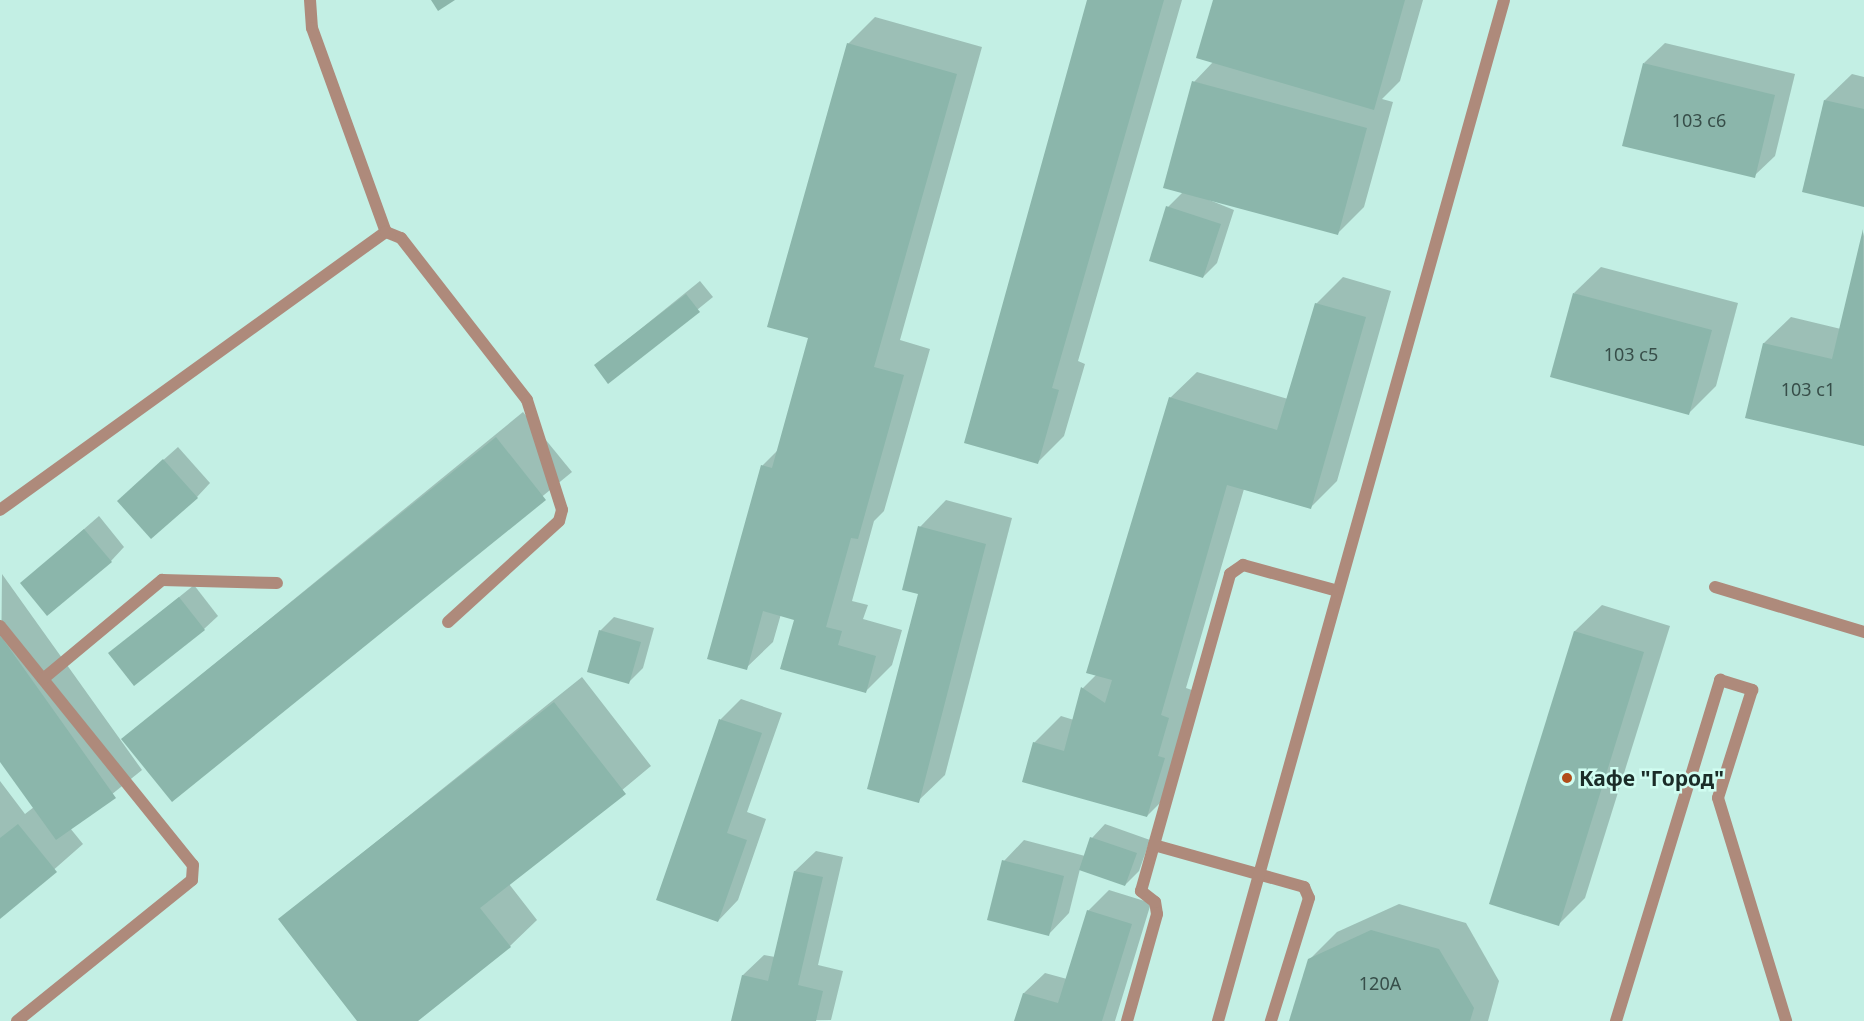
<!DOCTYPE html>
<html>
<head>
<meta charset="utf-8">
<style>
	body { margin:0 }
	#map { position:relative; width:1864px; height:1021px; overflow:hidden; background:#c3efe4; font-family:"Noto Sans",sans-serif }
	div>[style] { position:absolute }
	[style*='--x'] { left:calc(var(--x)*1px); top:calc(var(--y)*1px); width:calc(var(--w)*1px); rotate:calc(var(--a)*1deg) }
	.shadow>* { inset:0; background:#0003 }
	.building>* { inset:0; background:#8bb6ab }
	.lane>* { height:12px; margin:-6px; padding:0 6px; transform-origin:6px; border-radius:6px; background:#ae8a7b }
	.dots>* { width:16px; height:16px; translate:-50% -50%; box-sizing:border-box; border:3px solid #d0fdf1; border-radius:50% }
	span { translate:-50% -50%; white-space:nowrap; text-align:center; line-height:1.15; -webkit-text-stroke:5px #d0fdf1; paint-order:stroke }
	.number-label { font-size:18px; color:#374e49 }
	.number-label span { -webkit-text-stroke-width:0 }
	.poi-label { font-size:21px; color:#1b2c28; font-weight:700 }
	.left { translate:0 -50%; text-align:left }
</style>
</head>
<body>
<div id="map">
	<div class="shadow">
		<i style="clip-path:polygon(1088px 0,1182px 0,1078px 361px,1085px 364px,1064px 436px,1037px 463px)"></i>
		<i style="clip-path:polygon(1214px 0,1423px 0,1400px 81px,1382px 99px,1393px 102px,1364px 207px,1337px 234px,1197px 195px,1234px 210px,1217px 263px,1203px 277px,1168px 207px,1183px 192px,1194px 82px,1213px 62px)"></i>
		<i style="clip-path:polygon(875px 17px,982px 47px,900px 340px,930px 349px,884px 511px,874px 521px,852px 601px,868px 605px,863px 619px,902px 630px,892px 665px,865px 692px,796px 618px,781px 614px,773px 642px,746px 668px,709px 658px,763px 465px,779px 449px,810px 337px,848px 44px)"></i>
		<i style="clip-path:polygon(1665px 43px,1795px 74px,1775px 156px,1754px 176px,1644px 63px)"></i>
		<i style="clip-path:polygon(1852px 74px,1864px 77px,1864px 205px,1825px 100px)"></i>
		<i style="clip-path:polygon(1864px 232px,1864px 445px,1747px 417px,1764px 343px,1791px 317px,1841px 329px)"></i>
		<i style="clip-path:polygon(1601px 267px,1738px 303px,1716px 386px,1689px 413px,1574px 293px)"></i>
		<i style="clip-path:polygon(1343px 277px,1391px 291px,1337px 481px,1310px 508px,1244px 489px,1186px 688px,1195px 691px,1174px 789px,1147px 816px,1034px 743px,1061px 716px,1074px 720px,1083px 688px,1097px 674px,1170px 398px,1197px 372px,1288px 399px,1316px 304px)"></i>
		<i style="clip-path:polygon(700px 281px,713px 297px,608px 382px,596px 365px)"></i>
		<i style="clip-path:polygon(523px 412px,572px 472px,172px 800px,123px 739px)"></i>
		<i style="clip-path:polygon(178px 447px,210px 483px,197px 497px,133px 487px)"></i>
		<i style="clip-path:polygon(946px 500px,1012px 518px,945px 775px,918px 801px,920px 527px)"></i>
		<i style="clip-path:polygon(99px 516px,124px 547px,111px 561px,22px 583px)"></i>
		<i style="clip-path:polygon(2px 574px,142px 770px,70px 828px,83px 844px,0 917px,0 781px,25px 814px,34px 807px,0 759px)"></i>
		<i style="clip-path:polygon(194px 585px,218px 616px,204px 629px,110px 653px)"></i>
		<i style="clip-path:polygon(1602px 605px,1670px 626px,1585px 898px,1559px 924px,1575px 631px)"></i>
		<i style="clip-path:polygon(614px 617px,654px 628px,643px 668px,629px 682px,600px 631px)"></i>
		<i style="clip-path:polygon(582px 677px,651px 766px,509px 884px,537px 920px,510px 946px,415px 1021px,359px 1021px,280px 919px)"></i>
		<i style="clip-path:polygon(741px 699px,782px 713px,747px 812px,766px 819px,738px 900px,718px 921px,658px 899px,721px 719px)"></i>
		<i style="clip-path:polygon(1105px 824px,1150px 840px,1139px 871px,1125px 885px,1080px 869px,1069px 913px,1049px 934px,1004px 861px,1024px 840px,1085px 856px,1092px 838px)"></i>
		<i style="clip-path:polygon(816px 851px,843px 857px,818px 965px,843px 971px,831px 1020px,733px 1021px,743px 975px,764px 955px,775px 957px,795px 871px)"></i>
		<i style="clip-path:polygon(1109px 890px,1151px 903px,1115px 1021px,1016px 1021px,1024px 993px,1045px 973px,1067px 979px,1088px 911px)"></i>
		<i style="clip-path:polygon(1399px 904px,1466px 923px,1499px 981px,1488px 1021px,1291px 1021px,1310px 959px,1337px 932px)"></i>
	</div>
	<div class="building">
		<i style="clip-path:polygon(431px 0,455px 0,438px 11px)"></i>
		<i style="clip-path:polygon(1087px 0,1164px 0,1052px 388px,1059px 390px,1038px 464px,964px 443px)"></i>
		<i style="clip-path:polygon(1213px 0,1405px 0,1374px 110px,1196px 58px)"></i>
		<i style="clip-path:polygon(847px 43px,957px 74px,874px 367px,904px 375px,858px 539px,851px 538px,826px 627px,842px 631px,838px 645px,876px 656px,866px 693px,780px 669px,794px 620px,763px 611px,747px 670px,707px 659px,761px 465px,772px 468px,808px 338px,767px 327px)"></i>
		<i style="clip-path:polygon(1643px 63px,1775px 95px,1755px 178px,1622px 146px)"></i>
		<i style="clip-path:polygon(1192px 81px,1367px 128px,1338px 235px,1163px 188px)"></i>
		<i style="clip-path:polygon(1824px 100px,1864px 109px,1864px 207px,1802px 192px)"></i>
		<i style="clip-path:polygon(1166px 206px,1221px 224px,1203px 278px,1149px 261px)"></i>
		<i style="clip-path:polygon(1863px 229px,1864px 446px,1745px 418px,1763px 343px,1832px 359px)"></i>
		<i style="clip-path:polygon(1573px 293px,1712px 330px,1689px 415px,1550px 377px)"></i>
		<i style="clip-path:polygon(686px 294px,700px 312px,608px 384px,594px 365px)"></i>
		<i style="clip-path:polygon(1315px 303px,1366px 317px,1311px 509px,1227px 485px,1161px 715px,1169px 718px,1158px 756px,1165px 758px,1147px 817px,1022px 782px,1033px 742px,1064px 751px,1081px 687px,1105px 703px,1112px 680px,1086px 673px,1169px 397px,1277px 430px)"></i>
		<i style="clip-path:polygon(496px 437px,546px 500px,172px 802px,121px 739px)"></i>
		<i style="clip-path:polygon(163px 459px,198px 498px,151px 539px,117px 501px)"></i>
		<i style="clip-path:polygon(918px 526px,986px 544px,919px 803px,867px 789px,918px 594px,902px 590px)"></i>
		<i style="clip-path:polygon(84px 529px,112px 562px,47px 616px,20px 583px)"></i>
		<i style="clip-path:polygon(179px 597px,205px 630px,134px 686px,108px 653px)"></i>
		<i style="clip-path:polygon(599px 630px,641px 642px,629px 684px,587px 672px)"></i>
		<i style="clip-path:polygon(1574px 631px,1644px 652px,1559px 926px,1489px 904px)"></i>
		<i style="clip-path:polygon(0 635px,116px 798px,56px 840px,0 762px)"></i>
		<i style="clip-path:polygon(554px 702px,626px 794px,480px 908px,511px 947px,418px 1021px,357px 1021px,278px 919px)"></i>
		<i style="clip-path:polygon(719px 719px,762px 733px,727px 833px,747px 840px,718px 922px,656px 900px)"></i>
		<i style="clip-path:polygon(18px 824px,57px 872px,0 919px,0 838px)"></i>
		<i style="clip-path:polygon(1090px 837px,1137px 853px,1125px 886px,1079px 870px)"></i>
		<i style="clip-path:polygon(1002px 860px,1064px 876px,1049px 936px,987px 920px)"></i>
		<i style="clip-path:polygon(794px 871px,823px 877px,798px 985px,823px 991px,816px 1021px,731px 1021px,742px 975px,768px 981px)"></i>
		<i style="clip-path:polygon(1087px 910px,1132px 924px,1102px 1021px,1014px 1021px,1023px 993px,1058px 1003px)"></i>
		<i style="clip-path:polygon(1371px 930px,1439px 949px,1474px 1008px,1470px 1021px,1289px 1021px,1308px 959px)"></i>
	</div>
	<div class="lane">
		<i style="--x:310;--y:0;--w:28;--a:86"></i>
		<i style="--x:312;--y:28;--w:217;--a:70.1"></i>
		<i style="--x:0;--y:510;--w:476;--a:-35.8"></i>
		<i style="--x:386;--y:232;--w:16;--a:22"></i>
		<i style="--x:401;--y:238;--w:205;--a:52.1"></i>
		<i style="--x:527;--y:400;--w:115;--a:72.3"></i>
		<i style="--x:562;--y:510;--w:11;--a:105"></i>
		<i style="--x:559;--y:521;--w:150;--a:137.7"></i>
		<i style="--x:1715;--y:587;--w:156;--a:16.8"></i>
		<i style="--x:0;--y:626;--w:307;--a:51.1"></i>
		<i style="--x:193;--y:865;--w:15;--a:94"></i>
		<i style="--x:192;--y:880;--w:225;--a:141.1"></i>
		<i style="--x:43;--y:679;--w:155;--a:-39.8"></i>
		<i style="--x:162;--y:580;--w:115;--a:1.5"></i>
		<i style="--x:1154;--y:845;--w:156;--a:15.6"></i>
		<i style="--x:1304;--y:887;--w:12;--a:66"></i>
		<i style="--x:1309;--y:898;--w:129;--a:107.2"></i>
		<i style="--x:1127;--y:1021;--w:111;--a:-74.3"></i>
		<i style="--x:1157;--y:914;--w:12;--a:-99"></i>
		<i style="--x:1155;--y:902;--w:18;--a:-142"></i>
		<i style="--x:1141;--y:891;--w:329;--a:-74.3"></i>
		<i style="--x:1230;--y:574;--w:16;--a:-35"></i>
		<i style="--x:1243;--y:565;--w:98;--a:15.3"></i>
		<i style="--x:1218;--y:1021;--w:1060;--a:-74.35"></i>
		<i style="--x:1616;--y:1021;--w:357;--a:-73"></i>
		<i style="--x:1720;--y:680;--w:34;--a:17"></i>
		<i style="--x:1752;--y:690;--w:113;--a:107.5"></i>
		<i style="--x:1718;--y:798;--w:233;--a:73"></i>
	</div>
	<div class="dots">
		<i style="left:1567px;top:778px;background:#b14d19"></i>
	</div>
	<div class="number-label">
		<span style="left:1699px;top:120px">103 с6</span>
		<span style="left:1631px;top:354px">103 с5</span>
		<span style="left:1808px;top:389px">103 с1</span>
		<span style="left:1380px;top:983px">120А</span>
	</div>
	<div class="poi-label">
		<span class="left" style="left:1579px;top:778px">Кафе "Город"</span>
	</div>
</div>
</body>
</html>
